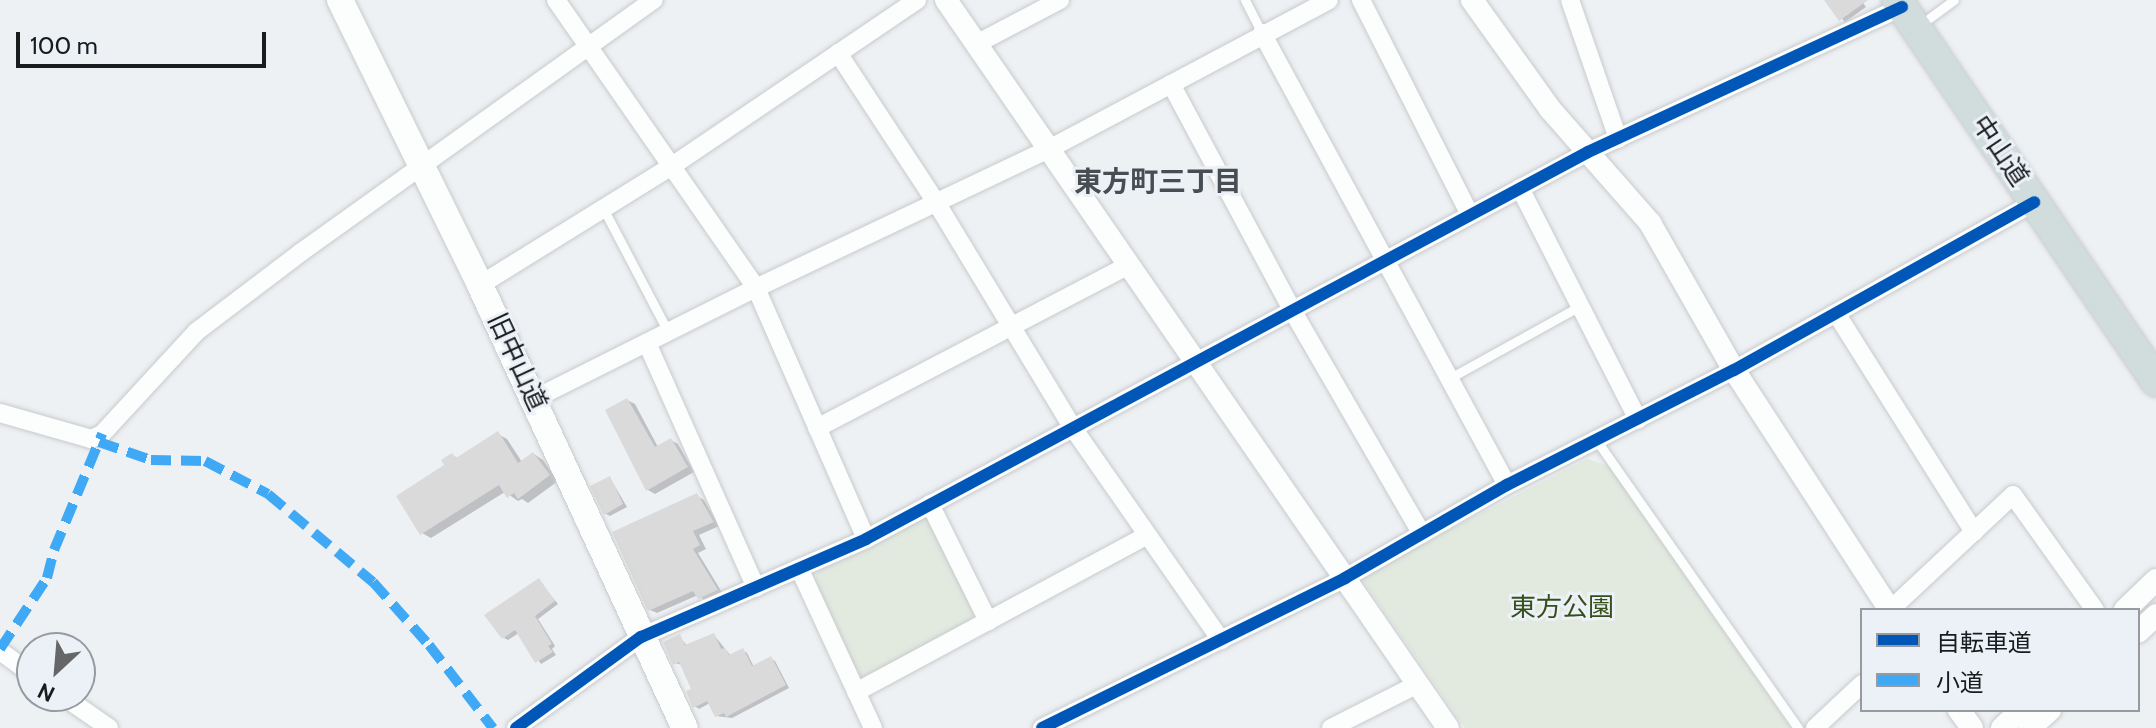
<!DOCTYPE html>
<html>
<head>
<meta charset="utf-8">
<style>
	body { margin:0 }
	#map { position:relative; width:2156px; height:728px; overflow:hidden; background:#eef1f4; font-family:Cabin,"Noto Sans JP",sans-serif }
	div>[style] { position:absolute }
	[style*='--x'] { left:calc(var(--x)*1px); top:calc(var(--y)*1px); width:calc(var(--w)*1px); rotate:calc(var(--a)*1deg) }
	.green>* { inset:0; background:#e2eae0 }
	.shadow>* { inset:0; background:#0003 }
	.building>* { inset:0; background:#dadada }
	.roads { filter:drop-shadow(0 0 2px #c8cacc) drop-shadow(0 0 2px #c8cacc) }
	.service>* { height:9px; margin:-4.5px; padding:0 4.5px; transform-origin:4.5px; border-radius:4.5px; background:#fcfdfd }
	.minor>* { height:18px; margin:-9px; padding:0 9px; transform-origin:9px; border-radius:9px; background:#fcfdfd }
	.tertiary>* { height:22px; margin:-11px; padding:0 11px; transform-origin:11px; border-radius:11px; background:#fcfdfd }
	.secondary>* { height:26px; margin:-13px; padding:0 13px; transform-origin:13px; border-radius:13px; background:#fcfdfd }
	.trunk>* { height:30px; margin:-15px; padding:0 15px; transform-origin:15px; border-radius:15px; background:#d1dddc }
	.quiet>* { height:10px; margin-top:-5px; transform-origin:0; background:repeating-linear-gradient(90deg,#3fa9f5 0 20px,transparent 0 30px) }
	.cycleway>* { height:12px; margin:-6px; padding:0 6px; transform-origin:6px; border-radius:6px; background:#0057b8 }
	span { translate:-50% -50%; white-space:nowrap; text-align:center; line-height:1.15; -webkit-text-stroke:6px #ebf1f7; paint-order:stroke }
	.street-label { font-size:26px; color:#191b1d }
	.park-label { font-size:26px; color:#364e18 }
	.neighbourhood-label { font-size:28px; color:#484d52; font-weight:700 }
	.legend { position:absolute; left:1860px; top:608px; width:280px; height:104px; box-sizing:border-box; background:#ebf1f7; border:2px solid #979ba0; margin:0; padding:10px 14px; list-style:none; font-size:24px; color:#191b1d }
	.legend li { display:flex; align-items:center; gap:16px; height:40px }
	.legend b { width:40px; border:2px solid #979ba0 }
	.north { position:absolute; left:16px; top:632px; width:80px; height:80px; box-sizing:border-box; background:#ebf1f7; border:2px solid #979ba0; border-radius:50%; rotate:206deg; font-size:22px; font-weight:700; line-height:32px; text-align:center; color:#191b1d }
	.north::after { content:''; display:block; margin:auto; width:28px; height:36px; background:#646668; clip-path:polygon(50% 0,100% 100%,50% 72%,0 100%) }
	.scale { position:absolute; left:16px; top:32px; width:250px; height:36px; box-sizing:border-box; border:4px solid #191b1d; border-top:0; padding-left:10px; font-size:24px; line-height:28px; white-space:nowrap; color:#191b1d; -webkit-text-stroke:6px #ebf1f7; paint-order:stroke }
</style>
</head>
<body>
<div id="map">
	<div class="green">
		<i style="clip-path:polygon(1587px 459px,1609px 466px,1791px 728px,1465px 728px,1364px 582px,1367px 572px)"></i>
		<i style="clip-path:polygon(918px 516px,928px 519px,976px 610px,969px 622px,859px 680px,814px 586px,817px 572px)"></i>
	</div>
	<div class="shadow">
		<i style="clip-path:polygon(1826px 0,1861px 0,1866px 7px,1845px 22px)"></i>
		<i style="clip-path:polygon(627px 400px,635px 404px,658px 447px,671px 440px,678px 444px,694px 472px,655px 494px,648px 490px)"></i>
		<i style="clip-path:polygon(498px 434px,507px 439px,522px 462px,534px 454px,543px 460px,558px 481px,528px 503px,522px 499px,518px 501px,505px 492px,431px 538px,422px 533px,452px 455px,459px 459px)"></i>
		<i style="clip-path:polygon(610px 478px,627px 507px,610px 516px,606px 514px)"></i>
		<i style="clip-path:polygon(697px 496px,704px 500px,719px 526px,699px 535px,706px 549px,698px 553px,723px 594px,706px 601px,698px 595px,657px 613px,650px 610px)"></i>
		<i style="clip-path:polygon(539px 581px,558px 604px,538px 619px,555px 646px,552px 649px,556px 655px,541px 664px,519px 633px,508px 640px,504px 638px)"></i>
		<i style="clip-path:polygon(714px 635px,731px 656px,743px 650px,747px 653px,754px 667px,771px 659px,775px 661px,789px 688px,732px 718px,716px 716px,710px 703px,699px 709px,695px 706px,694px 690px,682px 665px,675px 663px,680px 637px,688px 647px)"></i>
	</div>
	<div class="building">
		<i style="clip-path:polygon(1824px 0,1868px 0,1839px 21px)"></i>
		<i style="clip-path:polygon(627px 398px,655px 447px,671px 438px,688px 467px,646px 491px,605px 410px)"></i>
		<i style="clip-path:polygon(498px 431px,518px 463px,533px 452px,550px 475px,518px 499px,514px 493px,507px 498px,499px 485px,420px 535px,396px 496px,444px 465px,441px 460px,452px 453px,456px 458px)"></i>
		<i style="clip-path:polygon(610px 476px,623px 504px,604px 515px,590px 486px)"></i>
		<i style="clip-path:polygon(697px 493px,714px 522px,693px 531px,700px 545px,693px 549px,718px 590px,698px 599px,693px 591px,648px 611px,612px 532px)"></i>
		<i style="clip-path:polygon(539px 578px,555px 601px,535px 616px,552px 644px,548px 646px,553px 652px,535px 663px,515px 630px,502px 639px,484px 615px)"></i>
		<i style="clip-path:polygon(714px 633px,721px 649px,725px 648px,729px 655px,743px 648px,752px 666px,771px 656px,786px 685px,726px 717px,724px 713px,715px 717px,707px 701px,693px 708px,686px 691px,691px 689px,679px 662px,673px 665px,663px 642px,680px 634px,685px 645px)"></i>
	</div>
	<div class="roads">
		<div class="service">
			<i style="--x:1245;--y:0;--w:37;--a:63"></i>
			<i style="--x:1920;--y:25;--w:42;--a:-36.3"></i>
			<i style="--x:603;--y:208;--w:140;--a:62.3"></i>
			<i style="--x:1450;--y:378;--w:149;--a:-29"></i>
			<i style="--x:1597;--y:441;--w:350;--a:55"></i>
		</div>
		<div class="minor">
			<i style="--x:556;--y:0;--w:351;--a:55.2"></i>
			<i style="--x:756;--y:288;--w:274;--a:66.3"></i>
			<i style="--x:1361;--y:0;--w:241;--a:63.1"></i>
			<i style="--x:1570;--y:0;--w:147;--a:70.9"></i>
			<i style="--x:1262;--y:33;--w:514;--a:61.54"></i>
			<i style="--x:978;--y:43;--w:93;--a:-27.7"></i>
			<i style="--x:838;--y:53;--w:178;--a:56.7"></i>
			<i style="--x:936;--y:202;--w:264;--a:58.8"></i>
			<i style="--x:1073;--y:428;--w:259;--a:55.1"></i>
			<i style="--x:1171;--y:84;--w:256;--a:61.8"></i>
			<i style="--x:1292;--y:310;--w:259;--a:59.9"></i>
			<i style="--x:1520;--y:188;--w:260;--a:63"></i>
			<i style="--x:480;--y:285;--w:226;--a:-31.8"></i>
			<i style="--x:672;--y:166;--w:296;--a:-34.1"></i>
			<i style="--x:1836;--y:313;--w:259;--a:57.8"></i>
			<i style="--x:647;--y:343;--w:268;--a:66"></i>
			<i style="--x:534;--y:399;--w:248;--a:-26.6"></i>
			<i style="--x:756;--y:288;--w:324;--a:-25.4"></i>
			<i style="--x:1049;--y:149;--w:317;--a:-28"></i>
			<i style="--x:0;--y:413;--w:95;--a:15.9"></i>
			<i style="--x:91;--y:439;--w:12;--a:-24"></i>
			<i style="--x:102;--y:434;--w:139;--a:-47.3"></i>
			<i style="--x:196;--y:332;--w:131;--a:-37.2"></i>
			<i style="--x:300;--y:253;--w:435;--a:-35.6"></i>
			<i style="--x:817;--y:428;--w:352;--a:-27.6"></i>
			<i style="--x:930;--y:504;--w:131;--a:63.6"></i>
			<i style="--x:800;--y:570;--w:174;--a:65.2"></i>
			<i style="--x:1890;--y:610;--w:168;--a:-43.1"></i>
			<i style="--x:2013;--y:495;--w:141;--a:54.5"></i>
			<i style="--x:0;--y:651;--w:39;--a:36"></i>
			<i style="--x:856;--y:692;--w:331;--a:-28.3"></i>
			<i style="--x:63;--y:696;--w:56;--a:34.8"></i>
			<i style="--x:516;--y:728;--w:155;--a:-36.1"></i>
			<i style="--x:641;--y:637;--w:245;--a:-23.5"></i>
			<i style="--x:866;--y:539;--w:819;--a:-28.19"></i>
			<i style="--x:1588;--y:152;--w:346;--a:-24.8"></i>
			<i style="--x:1042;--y:728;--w:338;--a:-26.3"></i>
			<i style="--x:1345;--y:578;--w:187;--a:-29.9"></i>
			<i style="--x:1507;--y:485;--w:254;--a:-26.9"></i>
			<i style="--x:1734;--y:370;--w:344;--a:-29.2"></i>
			<i style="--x:1331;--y:728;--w:97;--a:-26.8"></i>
			<i style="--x:1815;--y:728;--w:64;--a:-43.1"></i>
		</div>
		<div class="tertiary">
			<i style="--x:946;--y:0;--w:884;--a:55.41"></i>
			<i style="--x:1472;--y:0;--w:134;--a:54.4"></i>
			<i style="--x:1550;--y:109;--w:152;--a:48.7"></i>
			<i style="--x:1650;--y:223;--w:169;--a:60.3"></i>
			<i style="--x:1734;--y:370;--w:286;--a:57"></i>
			<i style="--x:2125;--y:610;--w:43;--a:-44.1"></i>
			<i style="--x:2138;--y:632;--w:25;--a:-43"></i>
			<i style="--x:1959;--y:710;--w:22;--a:54"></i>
			<i style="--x:2002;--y:728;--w:26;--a:-43"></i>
			<i style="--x:2030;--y:728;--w:27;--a:-42"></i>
		</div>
		<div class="secondary">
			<i style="--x:340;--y:0;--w:318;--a:63.8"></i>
			<i style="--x:480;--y:285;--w:488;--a:65.2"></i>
		</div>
		<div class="trunk">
			<i style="--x:1897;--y:0;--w:461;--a:55.8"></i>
		</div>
	</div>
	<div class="quiet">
		<i style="--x:99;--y:442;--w:55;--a:19.1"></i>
		<i style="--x:151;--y:460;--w:54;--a:1.1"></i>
		<i style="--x:205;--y:461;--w:71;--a:27.6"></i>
		<i style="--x:268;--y:494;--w:137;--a:40"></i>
		<i style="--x:373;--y:582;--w:84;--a:48.4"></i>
		<i style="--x:429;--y:645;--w:105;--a:52.4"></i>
		<i style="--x:0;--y:649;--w:85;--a:-56.5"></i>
		<i style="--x:47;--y:578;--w:29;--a:-76"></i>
		<i style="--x:54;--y:550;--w:126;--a:-67.5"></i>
	</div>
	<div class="cycleway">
		<i style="--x:516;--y:728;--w:155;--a:-36.1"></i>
		<i style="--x:641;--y:637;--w:245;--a:-23.5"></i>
		<i style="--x:866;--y:539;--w:819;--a:-28.19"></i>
		<i style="--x:1588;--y:152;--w:346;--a:-24.8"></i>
		<i style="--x:1042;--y:728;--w:338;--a:-26.3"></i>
		<i style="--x:1345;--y:578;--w:187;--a:-29.9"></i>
		<i style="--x:1507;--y:485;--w:254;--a:-26.9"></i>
		<i style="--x:1734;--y:370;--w:344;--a:-29.2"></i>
	</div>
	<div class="street-label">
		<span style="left:2000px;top:151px;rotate:56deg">中山道</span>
		<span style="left:517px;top:362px;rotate:65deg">旧中山道</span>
	</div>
	<div class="park-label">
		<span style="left:1562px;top:608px">東方公園</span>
	</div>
	<div class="neighbourhood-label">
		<span style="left:1158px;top:181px">東方町三丁目</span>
	</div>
	<ul class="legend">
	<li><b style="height:10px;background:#0057b8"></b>自転車道</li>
	<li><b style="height:10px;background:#3fa9f5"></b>小道</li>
	</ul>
	<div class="north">N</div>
	<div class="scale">100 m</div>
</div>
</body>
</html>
